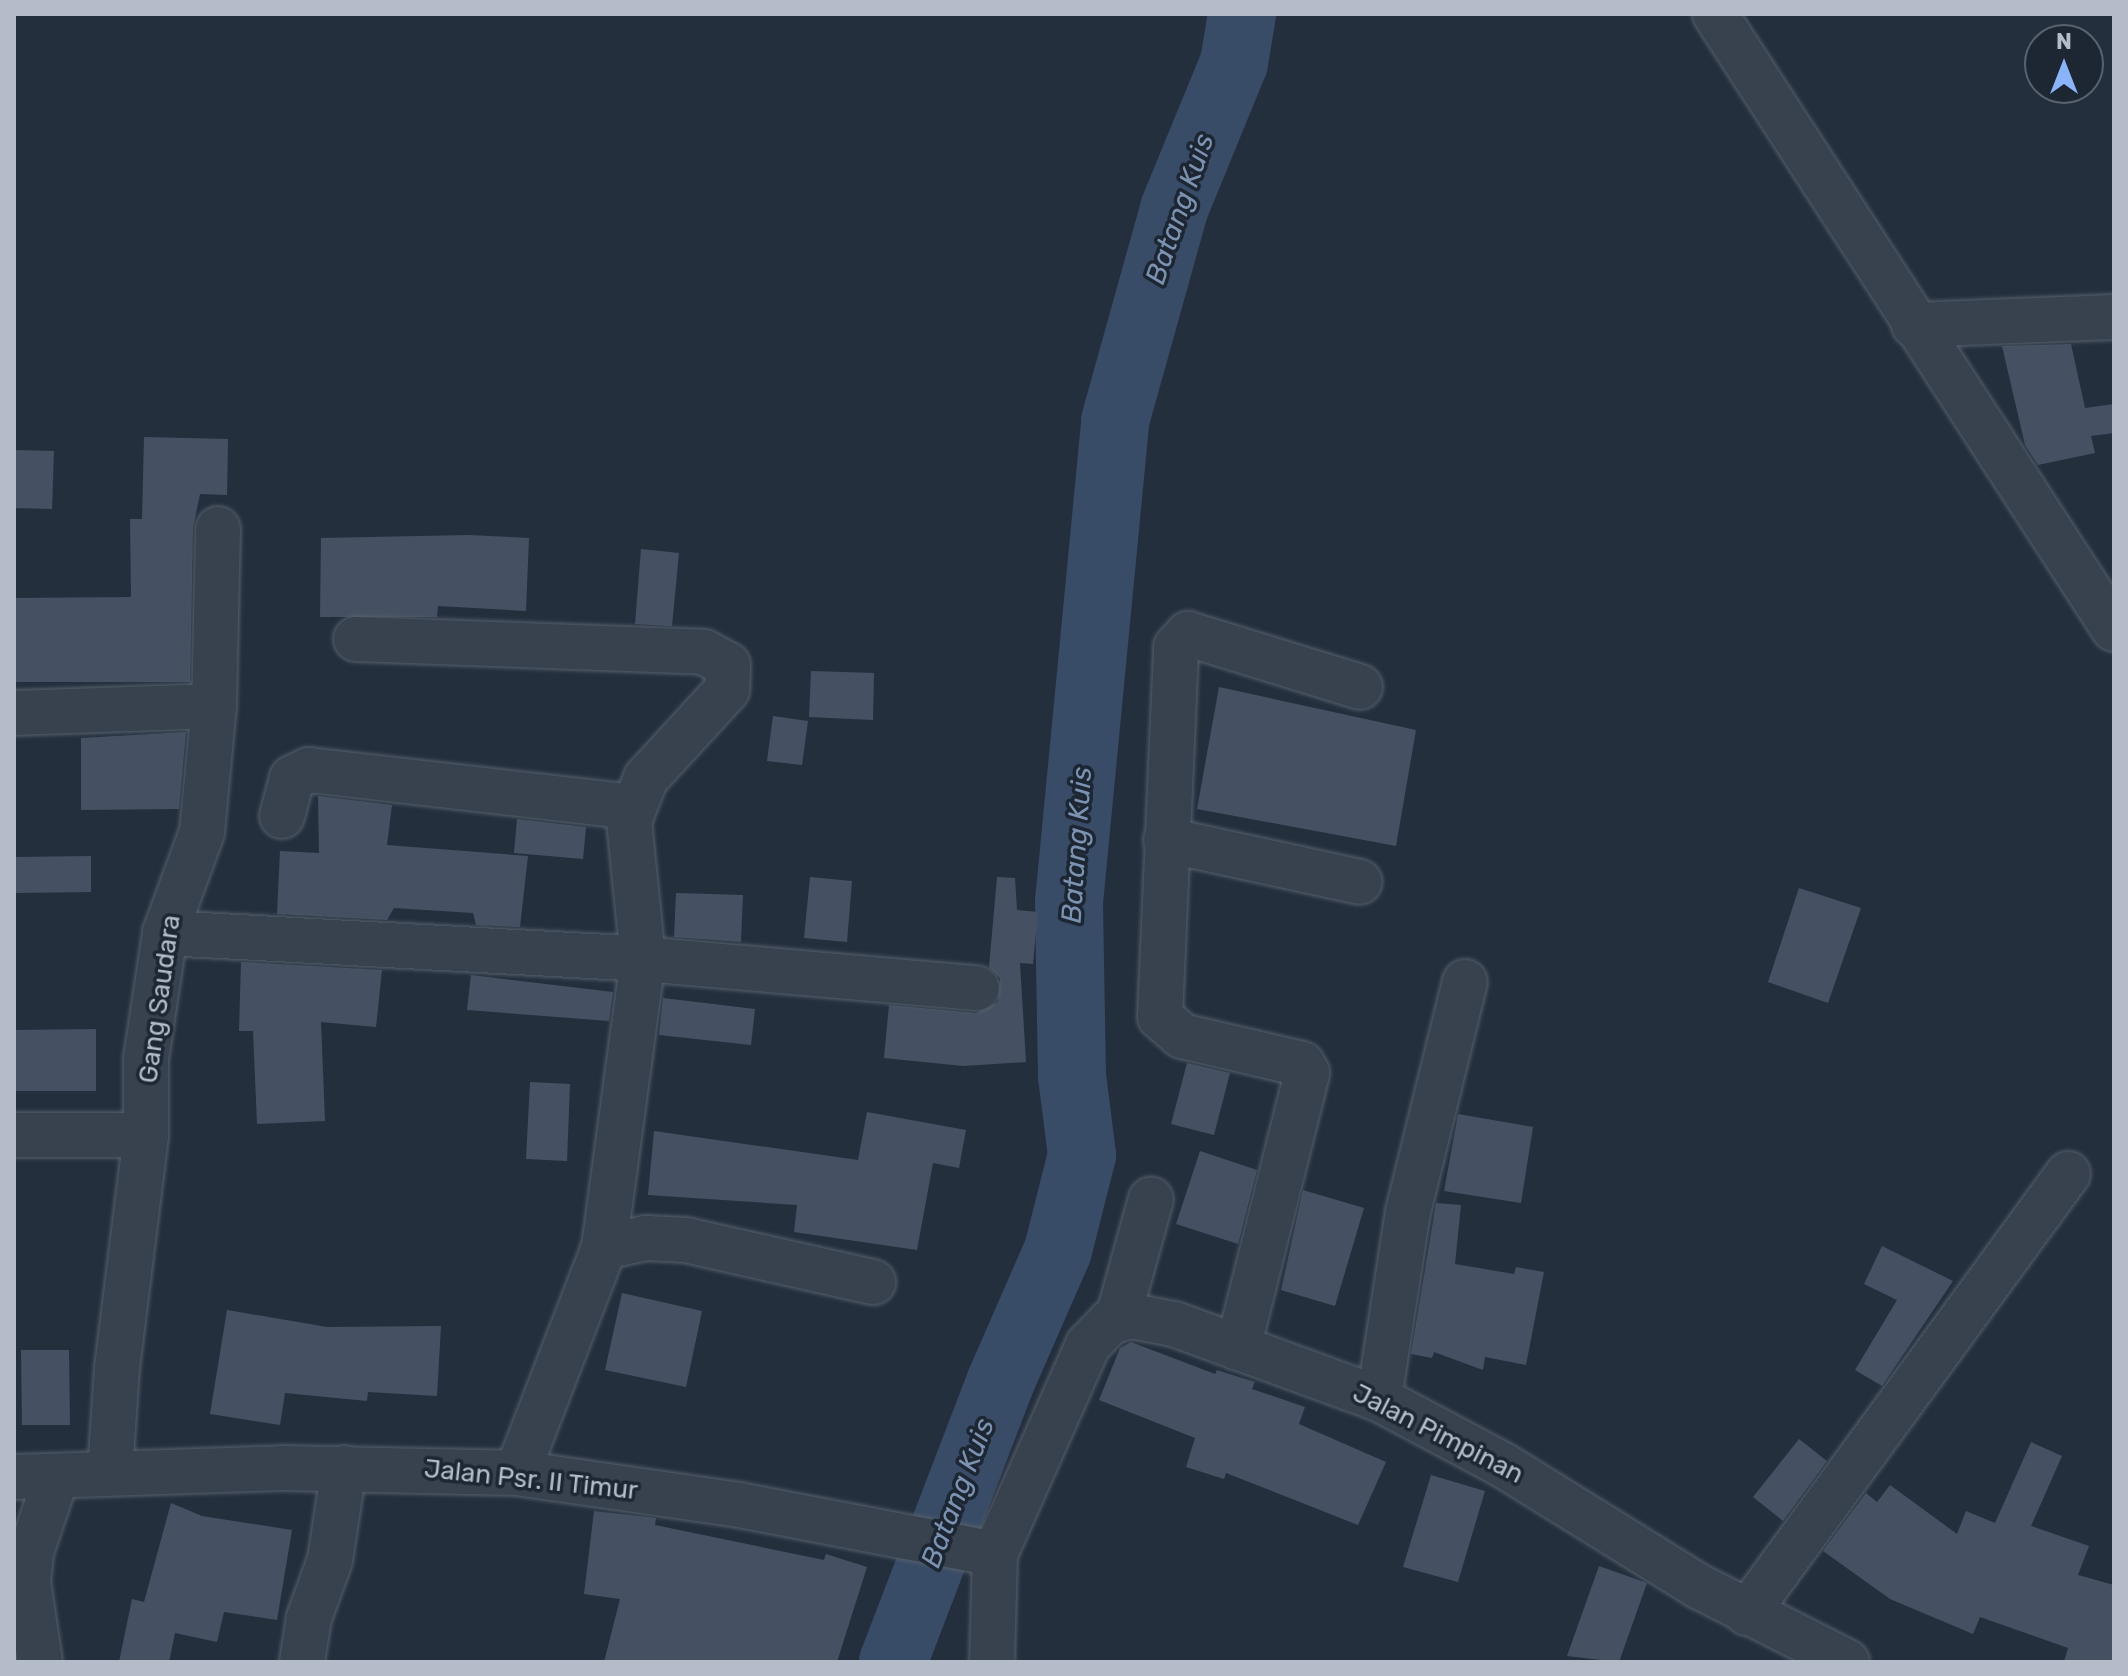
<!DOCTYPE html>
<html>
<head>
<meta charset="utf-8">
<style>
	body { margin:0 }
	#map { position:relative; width:2128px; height:1676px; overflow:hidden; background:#242f3e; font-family:Rubik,sans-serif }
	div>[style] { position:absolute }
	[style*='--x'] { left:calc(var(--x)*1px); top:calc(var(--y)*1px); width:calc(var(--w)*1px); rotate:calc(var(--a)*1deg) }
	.river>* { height:68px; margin:-34px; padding:0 34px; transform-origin:34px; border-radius:34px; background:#394c67 }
	.building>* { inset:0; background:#455162 }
	.roads { filter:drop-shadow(0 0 2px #565f6c) drop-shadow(0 0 2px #565f6c) }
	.minor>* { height:44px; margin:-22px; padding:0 22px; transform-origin:22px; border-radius:22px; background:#38414e }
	span { translate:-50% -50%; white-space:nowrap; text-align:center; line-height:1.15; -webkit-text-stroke:7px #1d2633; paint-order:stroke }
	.street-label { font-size:26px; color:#b4bcc9 }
	.water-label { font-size:28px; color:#7c92b1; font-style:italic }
	.frame { position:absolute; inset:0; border:16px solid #b4bcc9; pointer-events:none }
	.north { position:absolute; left:2024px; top:24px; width:80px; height:80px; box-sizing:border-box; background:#1d2633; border:2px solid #59626f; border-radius:50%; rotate:0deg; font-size:22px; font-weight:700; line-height:32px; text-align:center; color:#b4bcc9 }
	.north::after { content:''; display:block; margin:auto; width:28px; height:36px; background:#8ab4f8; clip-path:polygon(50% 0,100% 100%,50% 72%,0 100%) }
</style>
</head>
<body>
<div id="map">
	<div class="river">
		<i style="--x:893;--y:1662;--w:299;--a:-69"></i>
		<i style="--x:1000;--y:1383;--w:145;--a:-66.4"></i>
		<i style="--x:1058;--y:1250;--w:98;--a:-75.8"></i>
		<i style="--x:1082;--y:1155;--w:80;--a:-97.2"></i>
		<i style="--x:1072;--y:1076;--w:174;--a:-91"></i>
		<i style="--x:1069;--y:902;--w:483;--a:-84.5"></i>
		<i style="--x:1115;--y:421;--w:220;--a:-74.4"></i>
		<i style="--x:1174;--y:209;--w:158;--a:-67.7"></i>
		<i style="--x:1234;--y:63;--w:50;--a:-80.7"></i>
	</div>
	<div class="building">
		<i style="clip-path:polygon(2071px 344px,2085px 408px,2114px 404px,2114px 433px,2091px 436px,2095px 453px,2038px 465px,2025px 445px,2002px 346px)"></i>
		<i style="clip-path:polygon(144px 437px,228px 439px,227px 495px,200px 494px,193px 528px,190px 682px,14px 682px,14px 598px,131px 597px,130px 519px,142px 519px)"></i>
		<i style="clip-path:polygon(14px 450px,54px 451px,52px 509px,14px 508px)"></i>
		<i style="clip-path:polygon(469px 535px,529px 538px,526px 611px,438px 606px,437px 617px,320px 617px,321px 538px)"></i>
		<i style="clip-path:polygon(641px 549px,679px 553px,672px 626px,635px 624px)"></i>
		<i style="clip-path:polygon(811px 671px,874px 673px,873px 720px,809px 717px)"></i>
		<i style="clip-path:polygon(1219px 687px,1416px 730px,1396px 846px,1197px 809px)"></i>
		<i style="clip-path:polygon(773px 716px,808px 721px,802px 765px,767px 761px)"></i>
		<i style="clip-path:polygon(186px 732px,179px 809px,81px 810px,81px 738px)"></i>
		<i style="clip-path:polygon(318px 796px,392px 805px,387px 845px,528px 856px,520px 927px,476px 925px,473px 913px,394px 908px,387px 920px,277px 914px,280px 851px,319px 853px)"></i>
		<i style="clip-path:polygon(517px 819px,586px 827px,583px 859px,514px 853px)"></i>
		<i style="clip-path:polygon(91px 856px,91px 892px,14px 893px,14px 857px)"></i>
		<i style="clip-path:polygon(810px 877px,852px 881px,847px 942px,804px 938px)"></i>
		<i style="clip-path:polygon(997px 877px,1015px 878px,1017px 910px,1038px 912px,1033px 964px,1020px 963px,1026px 1062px,963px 1066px,884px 1058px,889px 1005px,976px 1013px,998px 1002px,1000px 978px,989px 967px)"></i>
		<i style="clip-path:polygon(1799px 888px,1861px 908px,1828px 1003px,1768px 982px)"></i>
		<i style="clip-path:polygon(676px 893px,743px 895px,741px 942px,674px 937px)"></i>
		<i style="clip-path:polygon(241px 962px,382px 970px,376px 1027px,321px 1022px,325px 1121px,257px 1124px,253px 1031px,239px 1031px)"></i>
		<i style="clip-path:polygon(471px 975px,613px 992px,609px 1021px,467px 1010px)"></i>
		<i style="clip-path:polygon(663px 998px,755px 1009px,751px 1045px,659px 1035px)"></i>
		<i style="clip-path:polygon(96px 1029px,96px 1091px,14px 1091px,14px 1030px)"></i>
		<i style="clip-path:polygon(1187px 1063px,1230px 1073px,1214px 1135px,1171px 1124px)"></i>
		<i style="clip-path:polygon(530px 1082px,570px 1084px,567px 1161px,526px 1159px)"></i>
		<i style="clip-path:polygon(867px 1112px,966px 1130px,959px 1168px,933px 1163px,917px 1250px,794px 1232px,797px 1205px,648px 1195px,654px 1131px,858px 1160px)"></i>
		<i style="clip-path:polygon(1458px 1114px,1533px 1127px,1521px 1203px,1444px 1191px)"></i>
		<i style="clip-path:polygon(1200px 1151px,1257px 1170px,1238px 1244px,1176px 1224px)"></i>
		<i style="clip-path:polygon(1303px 1190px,1364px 1208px,1335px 1306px,1281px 1290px)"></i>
		<i style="clip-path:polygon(1436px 1203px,1461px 1205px,1455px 1264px,1514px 1274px,1516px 1267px,1544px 1272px,1526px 1365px,1485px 1357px,1483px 1370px,1434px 1352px,1432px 1358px,1411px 1354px)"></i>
		<i style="clip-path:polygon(1882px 1246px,1953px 1281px,1882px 1386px,1855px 1370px,1897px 1300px,1864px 1284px)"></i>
		<i style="clip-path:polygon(622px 1293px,702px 1311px,686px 1387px,605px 1370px)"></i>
		<i style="clip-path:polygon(227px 1310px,327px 1327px,441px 1326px,437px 1396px,368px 1392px,367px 1401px,285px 1393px,280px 1425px,210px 1414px)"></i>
		<i style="clip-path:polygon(1131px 1342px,1215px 1374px,1217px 1370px,1255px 1382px,1252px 1389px,1305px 1407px,1299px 1424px,1386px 1462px,1358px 1525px,1226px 1473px,1224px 1479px,1186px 1467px,1195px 1438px,1099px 1400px,1120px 1348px)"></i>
		<i style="clip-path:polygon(21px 1350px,69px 1350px,70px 1425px,22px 1425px)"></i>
		<i style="clip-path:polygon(1799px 1439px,1827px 1461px,1783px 1521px,1753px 1497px)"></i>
		<i style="clip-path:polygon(2031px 1442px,2062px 1456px,2031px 1526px,2089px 1546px,2078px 1575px,2114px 1585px,2114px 1662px,2064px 1662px,2068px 1648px,1980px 1617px,1973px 1634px,1890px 1599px,1823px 1551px,1866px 1493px,1877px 1502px,1890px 1485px,1957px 1534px,1966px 1511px,1995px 1523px)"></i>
		<i style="clip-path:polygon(1431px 1475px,1485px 1491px,1458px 1582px,1403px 1567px)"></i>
		<i style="clip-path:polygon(171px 1503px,202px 1516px,292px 1530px,277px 1620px,224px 1612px,217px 1642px,175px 1633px,169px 1662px,119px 1662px,132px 1599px,144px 1602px)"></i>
		<i style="clip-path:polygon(594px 1511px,656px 1518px,655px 1525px,824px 1560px,826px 1554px,867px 1567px,837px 1662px,604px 1662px,620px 1599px,584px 1594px)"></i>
		<i style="clip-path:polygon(1599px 1566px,1647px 1583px,1619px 1662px,1567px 1656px)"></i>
	</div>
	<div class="roads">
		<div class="minor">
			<i style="--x:1715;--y:14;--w:733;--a:57.03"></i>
			<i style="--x:1914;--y:325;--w:200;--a:-2.3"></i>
			<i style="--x:356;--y:639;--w:348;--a:2.1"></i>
			<i style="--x:704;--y:652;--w:27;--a:28"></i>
			<i style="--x:728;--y:665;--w:25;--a:92"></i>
			<i style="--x:727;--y:690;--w:120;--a:132.6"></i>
			<i style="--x:646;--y:778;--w:46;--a:111.6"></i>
			<i style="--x:629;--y:821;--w:139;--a:84.2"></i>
			<i style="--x:643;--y:959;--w:291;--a:97.7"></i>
			<i style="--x:14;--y:713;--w:200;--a:-2"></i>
			<i style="--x:282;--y:816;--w:39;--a:-75"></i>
			<i style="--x:292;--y:778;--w:19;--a:-25"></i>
			<i style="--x:309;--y:770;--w:325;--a:6.5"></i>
			<i style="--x:1166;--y:840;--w:198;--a:12.2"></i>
			<i style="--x:165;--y:933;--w:479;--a:3.1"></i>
			<i style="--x:643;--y:959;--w:335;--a:5"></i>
			<i style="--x:14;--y:1135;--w:132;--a:0"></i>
			<i style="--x:1118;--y:1318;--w:123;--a:-74.5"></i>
			<i style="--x:1238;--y:1348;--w:284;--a:-75.9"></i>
			<i style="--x:1307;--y:1073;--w:10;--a:-119"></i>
			<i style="--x:1302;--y:1064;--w:123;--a:-166.9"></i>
			<i style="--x:1182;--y:1036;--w:29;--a:-139"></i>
			<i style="--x:1160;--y:1017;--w:370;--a:-87.5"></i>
			<i style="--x:1176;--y:647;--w:18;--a:-47"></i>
			<i style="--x:1188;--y:634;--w:180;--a:17.1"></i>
			<i style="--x:1379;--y:1399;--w:189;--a:-81.2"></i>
			<i style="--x:1408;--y:1212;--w:237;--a:-76.1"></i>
			<i style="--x:110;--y:1473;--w:105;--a:-86.2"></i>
			<i style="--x:117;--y:1368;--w:235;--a:-82.9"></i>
			<i style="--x:146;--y:1135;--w:76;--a:-90"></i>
			<i style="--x:146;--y:1059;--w:127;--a:-81.4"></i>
			<i style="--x:165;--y:933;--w:108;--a:-69.9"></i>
			<i style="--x:202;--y:832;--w:127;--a:-84.6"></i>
			<i style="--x:214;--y:706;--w:177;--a:-88.7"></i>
			<i style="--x:517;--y:1473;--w:242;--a:-68.9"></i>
			<i style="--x:604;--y:1247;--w:43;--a:-12.1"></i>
			<i style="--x:646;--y:1238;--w:40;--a:2.9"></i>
			<i style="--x:686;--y:1240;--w:192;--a:12.7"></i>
			<i style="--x:14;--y:1477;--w:268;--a:-1.9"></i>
			<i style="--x:282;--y:1468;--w:235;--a:1.2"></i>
			<i style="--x:517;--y:1473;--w:224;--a:8.2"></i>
			<i style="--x:739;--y:1505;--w:261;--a:10.8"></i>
			<i style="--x:1747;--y:1613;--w:544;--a:-53.83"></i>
			<i style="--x:40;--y:1662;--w:81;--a:-98.5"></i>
			<i style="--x:28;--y:1582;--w:30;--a:-84"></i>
			<i style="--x:31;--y:1552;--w:78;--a:-71.3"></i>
			<i style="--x:302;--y:1662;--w:45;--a:-81"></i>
			<i style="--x:309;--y:1618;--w:62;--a:-70.1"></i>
			<i style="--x:330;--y:1560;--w:93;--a:-81.3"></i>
			<i style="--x:992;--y:1662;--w:108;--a:-88.4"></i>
			<i style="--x:995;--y:1554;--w:229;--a:-66"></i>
			<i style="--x:1088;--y:1345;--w:32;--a:-46"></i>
			<i style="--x:1110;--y:1322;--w:22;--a:-16"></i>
			<i style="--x:1131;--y:1316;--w:44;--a:10.5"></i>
			<i style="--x:1174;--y:1324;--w:218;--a:20.1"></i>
			<i style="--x:1379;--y:1399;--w:140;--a:28"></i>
			<i style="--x:1503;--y:1465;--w:232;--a:31.8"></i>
			<i style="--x:1700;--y:1587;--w:165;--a:27"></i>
		</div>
	</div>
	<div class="street-label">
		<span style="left:160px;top:999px;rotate:-82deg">Gang Saudara</span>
		<span style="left:1438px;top:1434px;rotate:27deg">Jalan Pimpinan</span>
		<span style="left:531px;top:1480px;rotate:6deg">Jalan Psr. II Timur</span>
	</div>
	<div class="water-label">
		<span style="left:1180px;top:209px;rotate:-71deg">Batang Kuis</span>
		<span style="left:1077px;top:845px;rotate:-86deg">Batang Kuis</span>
		<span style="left:958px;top:1493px;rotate:-69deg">Batang Kuis</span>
	</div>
	<div class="frame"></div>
	<div class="north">N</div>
</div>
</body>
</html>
